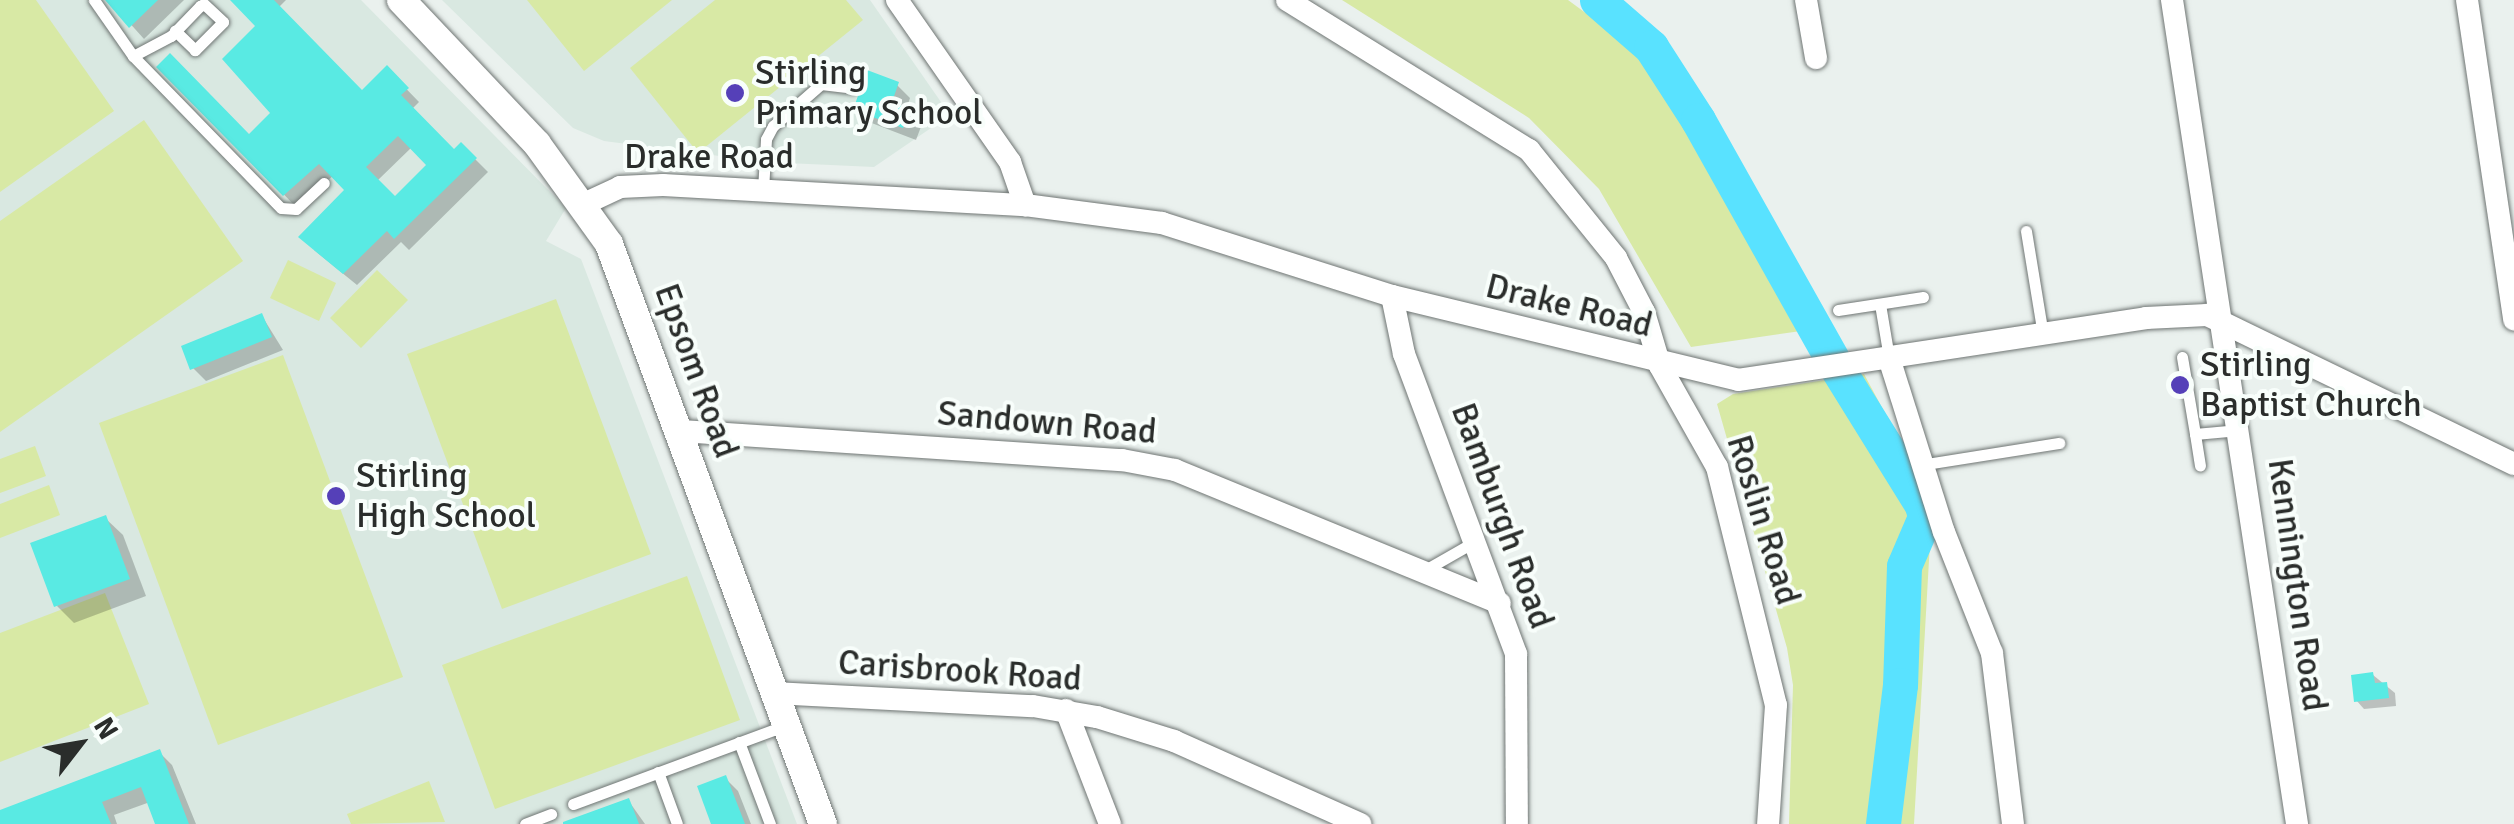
<!DOCTYPE html>
<html>
<head>
<meta charset="utf-8">
<style>
	body { margin:0 }
	#map { position:relative; width:2514px; height:824px; overflow:hidden; background:#eaf1ee; font-family:Signika,sans-serif }
	div>[style] { position:absolute }
	[style*='--x'] { left:calc(var(--x)*1px); top:calc(var(--y)*1px); width:calc(var(--w)*1px); rotate:calc(var(--a)*1deg) }
	.built>* { inset:0; background:#d9e8e1 }
	.green>* { inset:0; background:#d8e9a5 }
	.shadow>* { inset:0; background:#0003 }
	.river>* { height:35px; margin:-17.5px; padding:0 17.5px; transform-origin:17.5px; border-radius:17.5px; background:#59e2ff }
	.building>* { inset:0; background:#59eae3 }
	.roads { filter:drop-shadow(0 0 2px #6f7573) drop-shadow(0 0 2px #6f7573) }
	.service>* { height:11px; margin:-5.5px; padding:0 5.5px; transform-origin:5.5px; border-radius:5.5px; background:#fff }
	.minor>* { height:22px; margin:-11px; padding:0 11px; transform-origin:11px; border-radius:11px; background:#fff }
	.tertiary>* { height:28px; margin:-14px; padding:0 14px; transform-origin:14px; border-radius:14px; background:#fff }
	.dots>* { width:28px; height:28px; translate:-50% -50%; box-sizing:border-box; border:5px solid #f8fefb; border-radius:50% }
	span { translate:-50% -50%; white-space:nowrap; text-align:center; line-height:1.15; -webkit-text-stroke:8px #f8fefb; paint-order:stroke }
	.poi-label { font-size:35px; color:#2a2d2b }
	.left { translate:0 -50%; text-align:left }
	.street-label { font-size:35px; color:#2a2d2b }
	.north { position:absolute; left:30px; top:694px; width:100px; height:100px; -webkit-text-stroke:8px #f8fefb; paint-order:stroke; rotate:59deg; font-size:28px; font-weight:700; line-height:40px; text-align:center; color:#2a2d2b }
	.north::after { content:''; display:block; margin:auto; width:35px; height:45px; background:#2a2d2b; clip-path:polygon(50% 0,100% 100%,50% 72%,0 100%) }
</style>
</head>
<body>
<div id="map">
	<div class="built">
		<i style="clip-path:polygon(0 0,361px 0,566px 208px,546px 241px,581px 259px,797px 824px,0 824px)"></i>
		<i style="clip-path:polygon(442px 0,870px 0,950px 115px,874px 167px,765px 162px,604px 141px,573px 128px)"></i>
	</div>
	<div class="green">
		<i style="clip-path:polygon(0 0,36px 0,114px 111px,0 192px)"></i>
		<i style="clip-path:polygon(527px 0,672px 0,584px 71px)"></i>
		<i style="clip-path:polygon(715px 0,846px 0,863px 20px,698px 153px,630px 68px)"></i>
		<i style="clip-path:polygon(1342px 0,1568px 0,1655px 64px,1808px 330px,1691px 347px,1599px 189px,1529px 118px)"></i>
		<i style="clip-path:polygon(144px 120px,243px 261px,0 432px,0 221px)"></i>
		<i style="clip-path:polygon(288px 260px,336px 283px,319px 321px,270px 298px)"></i>
		<i style="clip-path:polygon(377px 270px,408px 300px,361px 348px,330px 318px)"></i>
		<i style="clip-path:polygon(556px 299px,651px 554px,502px 609px,407px 354px)"></i>
		<i style="clip-path:polygon(283px 355px,403px 677px,218px 745px,99px 423px)"></i>
		<i style="clip-path:polygon(1864px 374px,1916px 471px,1931px 525px,1914px 824px,1789px 824px,1793px 685px,1787px 648px,1717px 404px,1733px 394px)"></i>
		<i style="clip-path:polygon(35px 446px,46px 476px,0 493px,0 459px)"></i>
		<i style="clip-path:polygon(49px 485px,60px 515px,0 538px,0 504px)"></i>
		<i style="clip-path:polygon(687px 576px,740px 720px,495px 809px,442px 665px)"></i>
		<i style="clip-path:polygon(105px 593px,149px 704px,0 762px,0 633px)"></i>
		<i style="clip-path:polygon(429px 781px,445px 822px,351px 824px,347px 814px)"></i>
	</div>
	<div class="shadow">
		<i style="clip-path:polygon(109px 0,184px 0,144px 39px)"></i>
		<i style="clip-path:polygon(evenodd,233px 0,286px 0,278px 8px,362px 94px,387px 69px,419px 102px,412px 109px,454px 152px,461px 145px,488px 172px,409px 250px,401px 242px,357px 285px,314px 250px,348px 190px,334px 175px,297px 208px,160px 67px,250px 137px,274px 114px,259px 26px,233px 0,412px 147px,430px 165px,395px 199px,377px 181px,412px 147px)"></i>
		<i style="clip-path:polygon(897px 85px,910px 98px,906px 110px,922px 124px,916px 140px,869px 122px,856px 109px)"></i>
		<i style="clip-path:polygon(262px 316px,283px 350px,206px 381px,193px 368px)"></i>
		<i style="clip-path:polygon(105px 518px,123px 535px,146px 596px,74px 623px,57px 606px)"></i>
		<i style="clip-path:polygon(2373px 675px,2395px 693px,2396px 706px,2364px 709px,2356px 700px)"></i>
		<i style="clip-path:polygon(159px 752px,172px 765px,196px 824px,158px 824px,150px 802px,114px 815px,117px 824px,0 824px,0 813px)"></i>
		<i style="clip-path:polygon(725px 778px,738px 791px,751px 824px,714px 824px)"></i>
		<i style="clip-path:polygon(628px 800px,645px 824px,568px 824px)"></i>
	</div>
	<div class="river">
		<i style="--x:1597;--y:0;--w:72;--a:41"></i>
		<i style="--x:1651;--y:47;--w:87;--a:57.2"></i>
		<i style="--x:1698;--y:120;--w:284;--a:60.7"></i>
		<i style="--x:1837;--y:368;--w:161;--a:58.2"></i>
		<i style="--x:1922;--y:505;--w:12;--a:76"></i>
		<i style="--x:1925;--y:517;--w:53;--a:113.2"></i>
		<i style="--x:1904;--y:566;--w:119;--a:91.9"></i>
		<i style="--x:1900;--y:685;--w:140;--a:97"></i>
	</div>
	<div class="building">
		<i style="clip-path:polygon(105px 0,158px 0,129px 28px)"></i>
		<i style="clip-path:polygon(evenodd,230px 0,274px 0,362px 90px,387px 65px,409px 88px,401px 95px,454px 149px,461px 142px,477px 158px,394px 239px,387px 231px,343px 274px,298px 237px,344px 190px,319px 164px,283px 196px,156px 67px,170px 53px,249px 134px,270px 113px,222px 59px,255px 26px,230px 0,398px 136px,426px 165px,395px 196px,366px 167px,398px 136px)"></i>
		<i style="clip-path:polygon(867px 70px,899px 82px,892px 102px,910px 109px,903px 128px,853px 110px)"></i>
		<i style="clip-path:polygon(262px 313px,272px 337px,190px 370px,181px 346px)"></i>
		<i style="clip-path:polygon(106px 515px,130px 579px,54px 607px,30px 543px)"></i>
		<i style="clip-path:polygon(2373px 672px,2375px 683px,2387px 682px,2389px 698px,2354px 702px,2351px 675px)"></i>
		<i style="clip-path:polygon(160px 749px,189px 824px,155px 824px,141px 787px,102px 802px,111px 824px,0 824px,0 810px)"></i>
		<i style="clip-path:polygon(726px 775px,745px 824px,711px 824px,697px 786px)"></i>
		<i style="clip-path:polygon(629px 798px,639px 824px,563px 824px,563px 822px)"></i>
	</div>
	<div class="roads">
		<div class="service">
			<i style="--x:94;--y:0;--w:68;--a:55.1"></i>
			<i style="--x:133;--y:56;--w:212;--a:45.8"></i>
			<i style="--x:281;--y:208;--w:15;--a:4"></i>
			<i style="--x:296;--y:209;--w:38;--a:-43"></i>
			<i style="--x:133;--y:56;--w:43;--a:-27.8"></i>
			<i style="--x:171;--y:36;--w:42;--a:-46"></i>
			<i style="--x:200;--y:6;--w:4;--a:-27"></i>
			<i style="--x:204;--y:4;--w:26;--a:43"></i>
			<i style="--x:223;--y:22;--w:40;--a:135"></i>
			<i style="--x:195;--y:50;--w:28;--a:-136"></i>
			<i style="--x:763;--y:190;--w:51;--a:-86.6"></i>
			<i style="--x:766;--y:139;--w:15;--a:-62"></i>
			<i style="--x:773;--y:126;--w:64;--a:-41.2"></i>
			<i style="--x:821;--y:84;--w:32;--a:7"></i>
			<i style="--x:2026;--y:231;--w:105;--a:80.7"></i>
			<i style="--x:1880;--y:304;--w:55;--a:80.5"></i>
			<i style="--x:1838;--y:310;--w:86;--a:-8.7"></i>
			<i style="--x:2182;--y:357;--w:78;--a:80.4"></i>
			<i style="--x:2195;--y:434;--w:44;--a:-5.2"></i>
			<i style="--x:2195;--y:434;--w:32;--a:81"></i>
			<i style="--x:1926;--y:464;--w:135;--a:-9"></i>
			<i style="--x:1425;--y:570;--w:56;--a:-29.7"></i>
			<i style="--x:739;--y:742;--w:88;--a:69.3"></i>
			<i style="--x:658;--y:772;--w:55;--a:69.9"></i>
			<i style="--x:573;--y:804;--w:227;--a:-20.3"></i>
			<i style="--x:525;--y:824;--w:28;--a:-21"></i>
		</div>
		<div class="minor">
			<i style="--x:897;--y:0;--w:198;--a:55.1"></i>
			<i style="--x:1010;--y:162;--w:46;--a:70.8"></i>
			<i style="--x:1287;--y:0;--w:285;--a:31.8"></i>
			<i style="--x:1529;--y:150;--w:139;--a:51.1"></i>
			<i style="--x:1616;--y:258;--w:61;--a:62.6"></i>
			<i style="--x:1644;--y:312;--w:56;--a:73.5"></i>
			<i style="--x:1660;--y:366;--w:116;--a:60.6"></i>
			<i style="--x:1717;--y:467;--w:245;--a:76.1"></i>
			<i style="--x:1776;--y:705;--w:119;--a:93.8"></i>
			<i style="--x:1806;--y:0;--w:59;--a:80.2"></i>
			<i style="--x:2172;--y:0;--w:833;--a:81.37"></i>
			<i style="--x:2467;--y:0;--w:323;--a:81.6"></i>
			<i style="--x:584;--y:204;--w:40;--a:-25"></i>
			<i style="--x:620;--y:187;--w:43;--a:-2.7"></i>
			<i style="--x:663;--y:185;--w:363;--a:3.2"></i>
			<i style="--x:1025;--y:205;--w:138;--a:7.5"></i>
			<i style="--x:1162;--y:223;--w:241;--a:17.6"></i>
			<i style="--x:1392;--y:296;--w:356;--a:13.6"></i>
			<i style="--x:1738;--y:380;--w:413;--a:-8.6"></i>
			<i style="--x:2146;--y:318;--w:61;--a:-2.8"></i>
			<i style="--x:2207;--y:315;--w:341;--a:25.9"></i>
			<i style="--x:1392;--y:296;--w:59;--a:78.3"></i>
			<i style="--x:1404;--y:354;--w:320;--a:69.5"></i>
			<i style="--x:1516;--y:654;--w:170;--a:89.7"></i>
			<i style="--x:1889;--y:358;--w:182;--a:72.5"></i>
			<i style="--x:1944;--y:532;--w:130;--a:68.4"></i>
			<i style="--x:1992;--y:653;--w:172;--a:83"></i>
			<i style="--x:681;--y:431;--w:442;--a:3.8"></i>
			<i style="--x:1122;--y:460;--w:54;--a:10.7"></i>
			<i style="--x:1175;--y:470;--w:351;--a:22.3"></i>
			<i style="--x:773;--y:693;--w:260;--a:2.9"></i>
			<i style="--x:1033;--y:706;--w:65;--a:9.8"></i>
			<i style="--x:1097;--y:717;--w:81;--a:17.3"></i>
			<i style="--x:1174;--y:741;--w:204;--a:24"></i>
			<i style="--x:1066;--y:710;--w:122;--a:68.9"></i>
		</div>
		<div class="tertiary">
			<i style="--x:401;--y:0;--w:198;--a:46.6"></i>
			<i style="--x:537;--y:144;--w:123;--a:54.2"></i>
			<i style="--x:609;--y:244;--w:618;--a:69.75"></i>
		</div>
	</div>
	<div class="dots">
		<i style="left:735px;top:93px;background:#5540b8"></i>
		<i style="left:2180px;top:385px;background:#5540b8"></i>
		<i style="left:336px;top:496px;background:#5540b8"></i>
	</div>
	<div class="poi-label">
		<span class="left" style="left:755px;top:93px">Stirling<br>Primary School</span>
		<span class="left" style="left:2200px;top:385px">Stirling<br>Baptist Church</span>
		<span class="left" style="left:356px;top:496px">Stirling<br>High School</span>
	</div>
	<div class="street-label">
		<span style="left:709px;top:157px">Drake Road</span>
		<span style="left:1569px;top:306px;rotate:14deg">Drake Road</span>
		<span style="left:696px;top:371px;rotate:70deg">Epsom Road</span>
		<span style="left:1047px;top:423px;rotate:5deg">Sandown Road</span>
		<span style="left:1502px;top:516px;rotate:70deg">Bamburgh Road</span>
		<span style="left:1763px;top:520px;rotate:73deg">Roslin Road</span>
		<span style="left:2297px;top:585px;rotate:82deg">Kennington Road</span>
		<span style="left:960px;top:671px;rotate:4deg">Carisbrook Road</span>
	</div>
	<div class="north">N</div>
</div>
</body>
</html>
